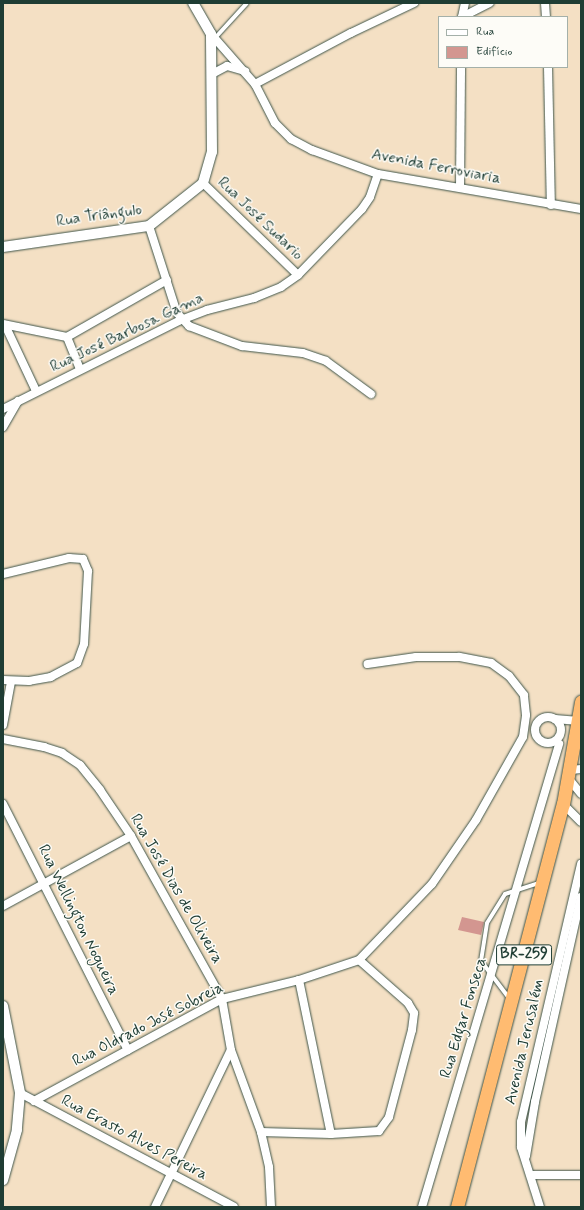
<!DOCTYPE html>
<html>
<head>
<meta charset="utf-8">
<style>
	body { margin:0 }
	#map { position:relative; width:584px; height:1210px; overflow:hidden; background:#f4e0c4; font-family:Mynerve,sans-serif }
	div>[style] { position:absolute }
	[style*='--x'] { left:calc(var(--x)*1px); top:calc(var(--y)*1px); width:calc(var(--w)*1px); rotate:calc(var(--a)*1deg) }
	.building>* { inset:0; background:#d39690 }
	.roads { filter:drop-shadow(0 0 1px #3f554a) drop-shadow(0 0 1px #3f554a) }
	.service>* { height:4px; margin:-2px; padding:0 2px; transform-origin:2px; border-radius:2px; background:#fff }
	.minor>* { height:8px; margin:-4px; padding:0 4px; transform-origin:4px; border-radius:4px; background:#fff }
	.minor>.ring { margin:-4px; padding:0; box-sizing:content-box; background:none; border:8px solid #fff; border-radius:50% }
	.tertiary>* { height:10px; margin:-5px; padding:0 5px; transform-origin:5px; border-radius:5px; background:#fff }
	.trunk>* { height:13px; margin:-6.5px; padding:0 6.5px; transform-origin:6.5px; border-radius:6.5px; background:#ffbb71 }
	span { translate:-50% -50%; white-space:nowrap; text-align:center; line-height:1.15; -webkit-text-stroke:3px #fdfcf7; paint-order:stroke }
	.shield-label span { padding:1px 3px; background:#fdfcf7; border:1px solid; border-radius:3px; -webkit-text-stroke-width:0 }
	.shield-label { font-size:15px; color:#1f3d34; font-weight:700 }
	.street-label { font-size:16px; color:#1f3d34 }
	.frame { position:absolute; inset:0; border:4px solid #1f3d34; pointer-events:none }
	.legend { position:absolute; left:438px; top:16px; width:130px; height:52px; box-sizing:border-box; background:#fdfcf7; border:1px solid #a4b0a9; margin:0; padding:5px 7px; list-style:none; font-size:12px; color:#1f3d34 }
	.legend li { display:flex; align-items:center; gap:8px; height:20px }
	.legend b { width:20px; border:1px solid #a4b0a9 }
</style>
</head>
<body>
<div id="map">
	<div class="building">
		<i style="clip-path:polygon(462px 917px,484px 922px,481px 935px,458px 930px)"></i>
	</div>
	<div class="roads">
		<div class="service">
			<i style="--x:215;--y:38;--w:47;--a:-47.6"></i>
			<i style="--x:509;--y:998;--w:46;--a:-127.1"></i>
			<i style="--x:481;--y:961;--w:38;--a:-81"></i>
			<i style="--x:487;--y:923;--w:34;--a:-58"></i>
			<i style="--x:505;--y:894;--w:36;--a:-18"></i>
		</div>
		<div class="minor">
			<i style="--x:545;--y:3;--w:14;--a:86"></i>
			<i style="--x:462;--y:17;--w:31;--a:-27"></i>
			<i style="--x:462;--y:17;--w:14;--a:-78"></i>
			<i style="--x:211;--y:34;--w:67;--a:48.7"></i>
			<i style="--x:255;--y:84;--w:44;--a:62.9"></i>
			<i style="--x:275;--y:123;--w:23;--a:45"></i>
			<i style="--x:291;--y:139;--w:24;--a:28"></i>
			<i style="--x:312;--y:150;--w:70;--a:20"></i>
			<i style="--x:378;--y:174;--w:206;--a:9.8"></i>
			<i style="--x:548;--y:67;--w:138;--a:88.8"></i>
			<i style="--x:212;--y:74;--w:17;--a:-28"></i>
			<i style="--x:227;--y:66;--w:19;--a:16"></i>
			<i style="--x:255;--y:84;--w:109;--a:-28"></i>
			<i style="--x:351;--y:33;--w:70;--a:-25.5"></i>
			<i style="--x:203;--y:183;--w:132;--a:44.1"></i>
			<i style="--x:460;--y:187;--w:120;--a:-89.5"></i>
			<i style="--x:149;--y:226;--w:91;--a:72.2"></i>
			<i style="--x:177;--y:313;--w:18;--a:47"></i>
			<i style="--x:189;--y:326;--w:57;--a:20.7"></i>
			<i style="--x:242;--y:346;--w:61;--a:6.5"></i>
			<i style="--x:303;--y:353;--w:24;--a:19"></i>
			<i style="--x:326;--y:361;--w:56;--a:36.3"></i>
			<i style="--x:3;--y:324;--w:65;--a:11.5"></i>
			<i style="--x:67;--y:337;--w:115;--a:-29.7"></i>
			<i style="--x:5;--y:325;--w:73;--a:64.8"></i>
			<i style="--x:67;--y:337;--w:35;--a:68"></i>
			<i style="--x:3;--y:409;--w:199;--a:-26.6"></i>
			<i style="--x:181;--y:320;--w:28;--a:-21"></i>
			<i style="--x:207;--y:310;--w:49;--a:-14.3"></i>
			<i style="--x:254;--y:298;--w:29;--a:-22"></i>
			<i style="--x:281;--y:287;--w:21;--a:-35"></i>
			<i style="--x:298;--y:275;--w:92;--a:-45.9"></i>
			<i style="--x:362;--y:209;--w:14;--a:-56"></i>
			<i style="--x:370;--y:197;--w:24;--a:-71"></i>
			<i style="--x:3;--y:427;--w:30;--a:-60"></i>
			<i style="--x:3;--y:574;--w:68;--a:-13.6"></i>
			<i style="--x:69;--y:558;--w:14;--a:4"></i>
			<i style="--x:83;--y:559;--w:13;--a:67"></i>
			<i style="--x:88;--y:571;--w:73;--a:93.1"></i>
			<i style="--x:84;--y:644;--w:20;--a:110"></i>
			<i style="--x:77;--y:663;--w:30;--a:152"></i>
			<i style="--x:51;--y:677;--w:22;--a:170"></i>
			<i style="--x:29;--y:681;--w:26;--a:-178"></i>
			<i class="ring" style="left:535px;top:717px;width:18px;height:18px"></i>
			<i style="--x:555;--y:719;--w:24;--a:5"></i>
			<i style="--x:3;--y:725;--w:44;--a:-79.5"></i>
			<i style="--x:3;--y:739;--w:42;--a:11"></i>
			<i style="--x:44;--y:747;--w:19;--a:18"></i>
			<i style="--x:62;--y:753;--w:22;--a:34"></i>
			<i style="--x:80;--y:765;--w:32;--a:51"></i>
			<i style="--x:100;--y:790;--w:55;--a:56"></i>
			<i style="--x:131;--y:836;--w:187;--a:60.8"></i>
			<i style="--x:222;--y:999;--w:52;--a:80"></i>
			<i style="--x:231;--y:1050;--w:87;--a:69.9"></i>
			<i style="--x:261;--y:1132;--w:36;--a:77"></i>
			<i style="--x:269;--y:1167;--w:40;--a:87.1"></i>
			<i style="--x:571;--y:770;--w:10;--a:-6"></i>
			<i style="--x:569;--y:779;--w:19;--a:51"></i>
			<i style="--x:3;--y:804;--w:276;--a:63.1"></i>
			<i style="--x:563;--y:804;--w:25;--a:45"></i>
			<i style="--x:3;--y:906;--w:146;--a:-28.7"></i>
			<i style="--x:299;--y:980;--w:157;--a:78.3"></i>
			<i style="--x:331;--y:1134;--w:48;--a:-3.6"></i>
			<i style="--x:379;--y:1131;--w:17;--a:-54"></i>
			<i style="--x:389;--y:1117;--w:90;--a:-75.2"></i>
			<i style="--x:412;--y:1030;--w:17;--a:-83"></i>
			<i style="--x:414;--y:1013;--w:12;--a:-121"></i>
			<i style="--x:408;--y:1003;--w:65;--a:-138.7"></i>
			<i style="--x:20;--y:1093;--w:242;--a:28"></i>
			<i style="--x:34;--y:1101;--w:214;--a:-28.5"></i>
			<i style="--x:222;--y:999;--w:79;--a:-13.9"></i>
			<i style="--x:299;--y:980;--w:63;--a:-18.4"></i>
			<i style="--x:359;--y:960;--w:105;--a:-46.2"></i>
			<i style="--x:432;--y:884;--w:78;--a:-55.5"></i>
			<i style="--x:476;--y:820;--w:95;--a:-60.5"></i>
			<i style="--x:523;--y:737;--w:22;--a:-82"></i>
			<i style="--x:526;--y:715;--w:20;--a:-96"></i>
			<i style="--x:524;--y:695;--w:24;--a:-128"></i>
			<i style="--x:509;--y:676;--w:22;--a:-144"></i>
			<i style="--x:491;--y:663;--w:33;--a:-169"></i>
			<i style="--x:459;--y:657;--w:43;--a:180"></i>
			<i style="--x:416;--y:657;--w:49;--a:171.7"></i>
			<i style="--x:261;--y:1132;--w:70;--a:1.6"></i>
			<i style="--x:526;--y:1156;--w:55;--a:-80.5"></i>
			<i style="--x:535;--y:1102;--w:210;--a:-77.4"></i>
			<i style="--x:532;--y:1175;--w:49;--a:0"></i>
			<i style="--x:155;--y:1207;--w:174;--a:-64.2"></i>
			<i style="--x:422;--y:1207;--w:483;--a:-73.5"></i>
			<i style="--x:540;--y:1207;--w:63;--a:-107.6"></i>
			<i style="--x:521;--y:1147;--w:25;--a:-90"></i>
			<i style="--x:521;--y:1122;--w:265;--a:-76.9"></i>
		</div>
		<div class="tertiary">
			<i style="--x:3;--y:247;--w:148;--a:-8.2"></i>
			<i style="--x:149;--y:226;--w:69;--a:-38.5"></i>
			<i style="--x:203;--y:183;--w:32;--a:-74"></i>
			<i style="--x:212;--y:152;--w:118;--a:-90.5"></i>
			<i style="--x:211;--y:34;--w:36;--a:-120"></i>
			<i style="--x:3;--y:1006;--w:89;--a:78.9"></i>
			<i style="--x:20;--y:1093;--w:37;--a:95"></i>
			<i style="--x:17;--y:1130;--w:52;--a:105.6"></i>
		</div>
		<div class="trunk">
			<i style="--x:457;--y:1207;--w:417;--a:-75.3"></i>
			<i style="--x:563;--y:804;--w:104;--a:-80"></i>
		</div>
	</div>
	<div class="shield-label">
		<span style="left:524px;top:955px">BR-259</span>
	</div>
	<div class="street-label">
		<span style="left:436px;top:167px;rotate:11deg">Avenida Ferroviaria</span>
		<span style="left:99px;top:216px;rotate:-8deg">Rua Triângulo</span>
		<span style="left:260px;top:219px;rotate:44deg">Rua José Sudario</span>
		<span style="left:127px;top:333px;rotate:-25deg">Rua José Barbosa Gama</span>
		<span style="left:176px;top:889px;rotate:60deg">Rua José Dias de Oliveira</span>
		<span style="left:78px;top:920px;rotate:64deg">Rua Wellington Nogueira</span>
		<span style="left:464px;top:1018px;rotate:-73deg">Rua Edgar Fonseca</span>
		<span style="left:148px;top:1025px;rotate:-27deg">Rua Oldrado José Sobreia</span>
		<span style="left:525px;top:1042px;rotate:-77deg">Avenida Jerusalém</span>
		<span style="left:134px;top:1138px;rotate:28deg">Rua Erasto Alves Pereira</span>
	</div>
	<div class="frame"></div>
	<ul class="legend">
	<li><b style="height:5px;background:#fff"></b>Rua</li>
	<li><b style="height:11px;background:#d39690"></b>Edifício</li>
	</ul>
</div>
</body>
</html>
